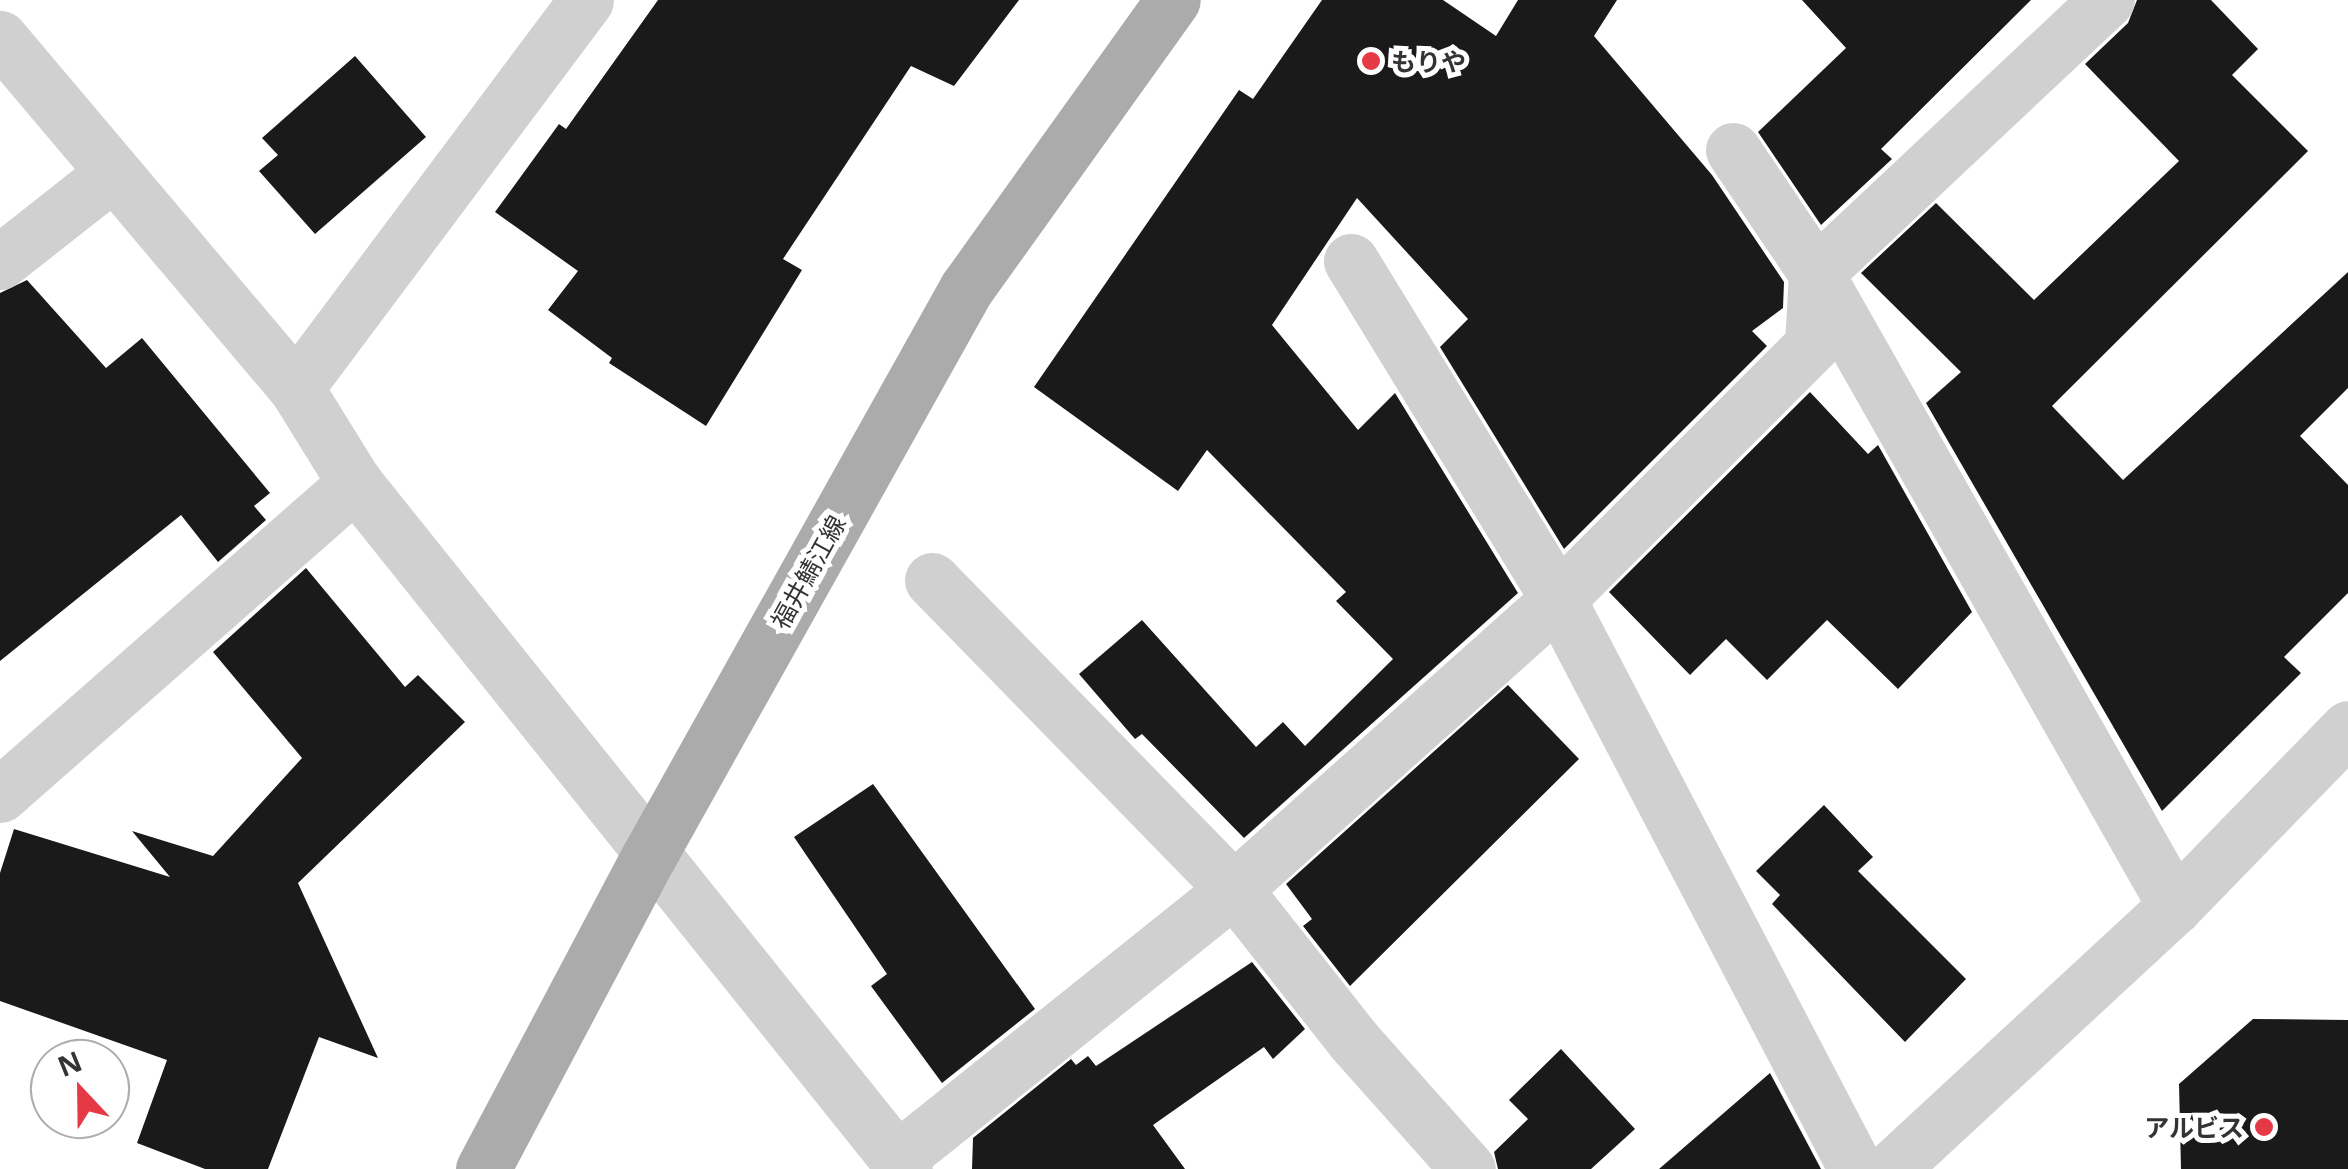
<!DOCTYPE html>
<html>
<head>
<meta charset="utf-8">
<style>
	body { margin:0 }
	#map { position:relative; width:2348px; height:1169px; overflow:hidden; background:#fff; font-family:"Open Sans","Noto Sans JP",sans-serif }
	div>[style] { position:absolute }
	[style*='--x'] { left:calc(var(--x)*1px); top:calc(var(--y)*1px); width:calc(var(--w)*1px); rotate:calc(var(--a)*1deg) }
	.building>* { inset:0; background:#1a1a1a }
	.minor>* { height:55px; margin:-27.5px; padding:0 27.5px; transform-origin:27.5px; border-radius:27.5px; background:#d0d0d0 }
	.major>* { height:55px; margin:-27.5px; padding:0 27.5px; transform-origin:27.5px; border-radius:27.5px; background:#ababab }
	.dots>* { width:28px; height:28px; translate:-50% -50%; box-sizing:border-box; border:5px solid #fff; border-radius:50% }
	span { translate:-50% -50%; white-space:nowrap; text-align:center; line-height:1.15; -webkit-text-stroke:10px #fff; paint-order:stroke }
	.poi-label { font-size:25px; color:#333; font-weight:700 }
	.left { translate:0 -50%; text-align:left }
	.right { translate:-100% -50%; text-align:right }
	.street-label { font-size:25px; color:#333 }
	.north { position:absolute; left:30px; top:1039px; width:100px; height:100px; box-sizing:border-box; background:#fff; border:2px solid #adadad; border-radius:50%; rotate:338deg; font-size:28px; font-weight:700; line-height:40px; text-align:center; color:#333 }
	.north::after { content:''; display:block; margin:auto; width:35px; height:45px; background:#e63946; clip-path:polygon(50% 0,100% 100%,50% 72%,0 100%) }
</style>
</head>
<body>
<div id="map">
	<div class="building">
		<i style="clip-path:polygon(658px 0,1019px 0,954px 86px,911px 66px,783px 259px,802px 270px,706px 426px,609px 363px,612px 358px,548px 310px,578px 271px,495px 212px,559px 124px,566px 129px)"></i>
		<i style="clip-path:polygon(1322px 0,1443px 0,1496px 36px,1518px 0,1617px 0,1594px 36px,1712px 175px,1784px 282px,1783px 308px,1752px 331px,1767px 346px,1564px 549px,1440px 347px,1468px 319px,1357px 198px,1272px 325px,1358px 430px,1395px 393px,1518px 593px,1244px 838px,1142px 734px,1135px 739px,1079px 674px,1142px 620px,1256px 747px,1283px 722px,1305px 746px,1393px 659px,1336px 601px,1346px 592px,1207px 450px,1178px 491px,1034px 387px,1239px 90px,1253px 99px)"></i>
		<i style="clip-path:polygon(1802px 0,2031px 0,1881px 149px,1892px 159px,1821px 225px,1758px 132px,1846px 48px)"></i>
		<i style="clip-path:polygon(2137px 0,2211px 0,2258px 49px,2232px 75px,2308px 151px,2052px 406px,2123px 480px,2348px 272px,2348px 388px,2300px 436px,2348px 485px,2348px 593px,2284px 657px,2301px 673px,2162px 811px,1926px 403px,1961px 372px,1861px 273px,1936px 203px,2034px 300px,2179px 161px,2085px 64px,2128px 23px)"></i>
		<i style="clip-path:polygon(355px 56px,426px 137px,315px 234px,259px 171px,278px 155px,262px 138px)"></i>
		<i style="clip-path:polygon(27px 280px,106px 368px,142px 338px,270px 493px,254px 506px,266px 520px,218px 562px,181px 515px,0 661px,0 293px)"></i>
		<i style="clip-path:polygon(1810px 392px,1868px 454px,1878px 445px,1972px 612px,1898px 689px,1827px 620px,1767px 680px,1726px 639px,1690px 675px,1609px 592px)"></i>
		<i style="clip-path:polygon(306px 568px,405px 687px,418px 675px,465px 722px,298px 883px,378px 1058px,319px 1037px,268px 1169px,205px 1169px,137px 1143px,167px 1060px,0 1001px,0 873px,14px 829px,170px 877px,132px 831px,213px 856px,302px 758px,213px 652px)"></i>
		<i style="clip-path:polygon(1508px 685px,1579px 759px,1350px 986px,1303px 926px,1312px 919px,1286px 884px)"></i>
		<i style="clip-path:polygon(873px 784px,1035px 1009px,942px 1083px,871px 986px,887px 974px,794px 837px)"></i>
		<i style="clip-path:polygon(1824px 805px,1873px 857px,1858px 871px,1966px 979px,1905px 1042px,1772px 904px,1780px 895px,1756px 871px)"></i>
		<i style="clip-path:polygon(1252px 962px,1305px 1029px,1273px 1059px,1264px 1047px,1153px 1125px,1185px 1169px,972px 1169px,973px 1138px,1071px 1059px,1076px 1065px,1088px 1056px,1096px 1066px)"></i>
		<i style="clip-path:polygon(2253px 1019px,2348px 1020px,2348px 1169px,2181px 1169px,2179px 1084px)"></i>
		<i style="clip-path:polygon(1561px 1049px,1635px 1129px,1591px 1169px,1498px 1169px,1494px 1152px,1528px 1119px,1509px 1100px)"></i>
		<i style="clip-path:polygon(1770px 1073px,1821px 1169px,1659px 1169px)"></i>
	</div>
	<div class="minor">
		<i style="--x:0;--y:38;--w:458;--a:49.8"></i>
		<i style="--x:296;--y:388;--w:112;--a:58.2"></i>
		<i style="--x:355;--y:483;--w:879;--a:51.28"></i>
		<i style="--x:1733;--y:150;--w:148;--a:56"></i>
		<i style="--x:1816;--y:273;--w:728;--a:60.44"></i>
		<i style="--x:1351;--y:261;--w:396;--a:58.5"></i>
		<i style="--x:1558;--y:599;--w:643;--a:62.4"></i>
		<i style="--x:0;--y:262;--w:142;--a:-38.2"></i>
		<i style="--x:296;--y:388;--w:484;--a:-53.2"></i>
		<i style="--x:932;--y:580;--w:432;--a:45.7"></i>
		<i style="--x:1234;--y:889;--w:194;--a:51.7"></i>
		<i style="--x:1354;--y:1041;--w:171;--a:48.3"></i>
		<i style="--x:0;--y:795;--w:473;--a:-41.3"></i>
		<i style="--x:897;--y:1159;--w:432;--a:-38.7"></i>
		<i style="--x:1234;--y:889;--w:435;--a:-41.8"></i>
		<i style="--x:1558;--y:599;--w:359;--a:-45"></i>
		<i style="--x:1812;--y:345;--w:72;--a:-86.8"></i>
		<i style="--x:1816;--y:273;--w:399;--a:-43.2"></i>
		<i style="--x:1891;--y:1169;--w:387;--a:-42.8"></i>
		<i style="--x:2175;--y:906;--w:248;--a:-45.8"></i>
	</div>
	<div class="major">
		<i style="--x:483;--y:1169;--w:354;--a:-62.1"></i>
		<i style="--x:649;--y:856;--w:650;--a:-60.79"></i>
		<i style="--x:966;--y:289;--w:355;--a:-54.4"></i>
	</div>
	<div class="dots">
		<i style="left:1371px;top:61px;background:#e63946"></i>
		<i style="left:2264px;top:1127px;background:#e63946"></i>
	</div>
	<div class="poi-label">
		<span class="left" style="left:1391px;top:61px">もりや</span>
		<span class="right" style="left:2244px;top:1127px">アルビス</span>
	</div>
	<div class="street-label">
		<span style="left:808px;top:572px;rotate:-61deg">福井鯖江線</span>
	</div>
	<div class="north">N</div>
</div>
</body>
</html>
